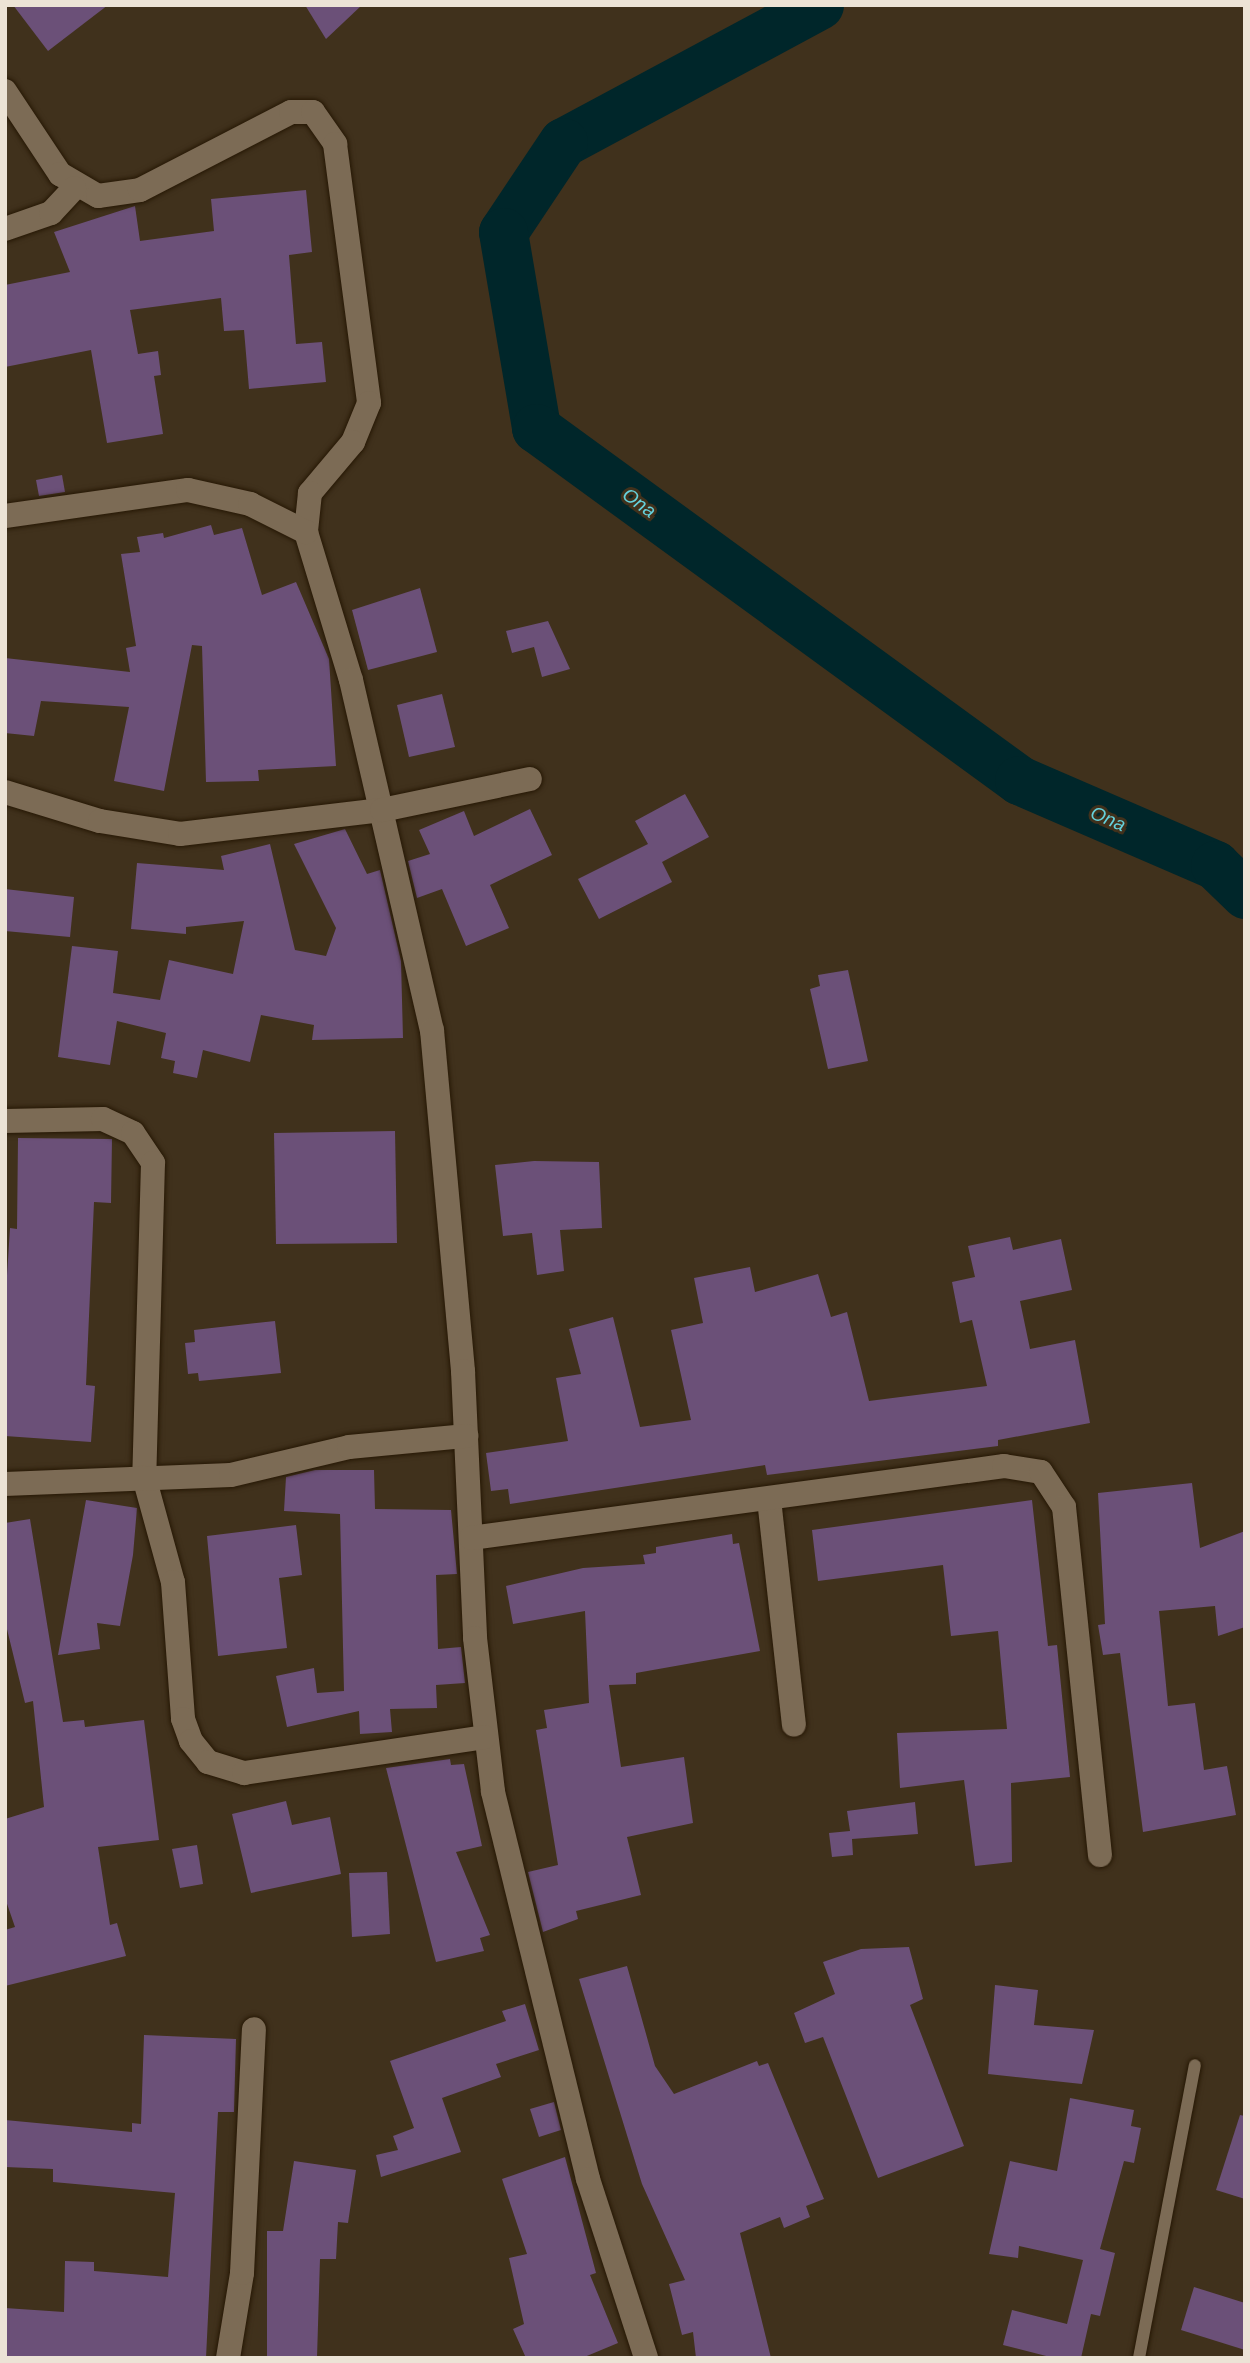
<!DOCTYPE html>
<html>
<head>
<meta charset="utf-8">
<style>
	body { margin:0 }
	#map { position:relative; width:1250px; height:2363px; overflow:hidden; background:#40311c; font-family:Helvetica,sans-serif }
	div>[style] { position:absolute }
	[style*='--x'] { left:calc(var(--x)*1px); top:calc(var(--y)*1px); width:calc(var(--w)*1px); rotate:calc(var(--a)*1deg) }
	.river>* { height:49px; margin:-24.5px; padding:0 24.5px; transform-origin:24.5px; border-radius:24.5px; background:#00262a }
	.building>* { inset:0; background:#6b5078 }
	.roads { filter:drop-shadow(0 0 2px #261805) drop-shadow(0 0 2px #261805) }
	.service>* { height:12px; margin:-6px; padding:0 6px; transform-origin:6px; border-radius:6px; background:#7c6b55 }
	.minor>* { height:24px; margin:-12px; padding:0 12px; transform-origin:12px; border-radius:12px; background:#7c6b55 }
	span { translate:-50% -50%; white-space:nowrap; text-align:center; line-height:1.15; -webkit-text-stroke:6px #40311c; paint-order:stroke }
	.water-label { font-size:19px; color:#65d1dc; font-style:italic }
	.frame { position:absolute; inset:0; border:7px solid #ece3d6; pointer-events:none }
</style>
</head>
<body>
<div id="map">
	<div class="river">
		<i style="--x:819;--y:5;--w:290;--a:151.8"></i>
		<i style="--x:563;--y:142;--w:108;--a:123.7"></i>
		<i style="--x:503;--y:232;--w:199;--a:80.4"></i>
		<i style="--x:536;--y:428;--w:598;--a:36.08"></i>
		<i style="--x:1019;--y:780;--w:214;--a:23.4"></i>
		<i style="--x:1215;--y:865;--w:42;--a:44"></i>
	</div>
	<div class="building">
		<i style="clip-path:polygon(13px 5px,108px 5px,48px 51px)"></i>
		<i style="clip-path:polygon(305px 5px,362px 5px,326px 39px)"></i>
		<i style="clip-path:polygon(306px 190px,312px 252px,289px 255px,296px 344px,322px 342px,326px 382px,249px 389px,244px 330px,224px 331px,221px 298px,130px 310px,138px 354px,158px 351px,161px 375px,154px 376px,163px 434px,107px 443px,91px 350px,5px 367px,5px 285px,70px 272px,54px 232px,135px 206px,140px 241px,214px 231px,211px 199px)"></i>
		<i style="clip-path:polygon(62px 475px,65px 492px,39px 496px,36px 480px)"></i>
		<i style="clip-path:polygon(211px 525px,214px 535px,242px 528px,262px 595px,296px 582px,329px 659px,336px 766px,258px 770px,259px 781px,206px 782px,202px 646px,192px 645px,164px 791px,114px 781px,129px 707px,41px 701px,34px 736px,5px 733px,5px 658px,130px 672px,126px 648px,136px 646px,121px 554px,140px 552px,137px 537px,163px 533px,164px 538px)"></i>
		<i style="clip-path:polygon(420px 588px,437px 652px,368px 670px,352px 610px)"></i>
		<i style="clip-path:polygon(548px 621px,570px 669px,542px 677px,534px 647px,512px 653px,506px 631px)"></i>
		<i style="clip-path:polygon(442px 694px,455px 747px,409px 757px,397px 705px)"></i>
		<i style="clip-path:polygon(685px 794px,709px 837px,662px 862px,672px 882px,599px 919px,578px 879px,648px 844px,635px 821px)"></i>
		<i style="clip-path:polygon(530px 809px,552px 855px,490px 885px,509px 928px,466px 946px,442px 889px,417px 898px,408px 861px,430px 854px,419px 830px,464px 811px,474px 836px)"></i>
		<i style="clip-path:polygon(345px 829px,367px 874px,380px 870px,401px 961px,403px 1038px,312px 1040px,314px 1025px,261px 1015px,250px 1062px,203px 1050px,197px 1078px,173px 1073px,175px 1061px,161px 1058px,166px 1033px,117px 1021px,110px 1065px,58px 1057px,72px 946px,118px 951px,113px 993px,160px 1000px,169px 960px,233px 974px,244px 921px,186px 927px,186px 934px,131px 929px,137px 863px,224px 870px,221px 856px,270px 844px,295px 950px,326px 956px,336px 928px,294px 844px)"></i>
		<i style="clip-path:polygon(5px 889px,74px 897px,70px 937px,5px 931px)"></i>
		<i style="clip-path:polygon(848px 970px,868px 1061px,828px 1069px,810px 989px,820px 986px,818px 975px)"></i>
		<i style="clip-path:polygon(395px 1131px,397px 1243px,276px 1244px,274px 1133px)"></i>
		<i style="clip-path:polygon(18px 1138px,112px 1139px,111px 1203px,94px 1202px,86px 1385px,95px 1386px,91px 1442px,5px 1436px,5px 1307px,10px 1228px,17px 1229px)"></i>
		<i style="clip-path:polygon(534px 1161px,599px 1162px,602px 1228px,560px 1230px,564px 1271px,537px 1275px,532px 1233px,503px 1236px,495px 1165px)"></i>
		<i style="clip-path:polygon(1010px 1237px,1013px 1250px,1061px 1239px,1072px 1290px,1020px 1301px,1030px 1349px,1075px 1340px,1090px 1423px,998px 1440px,998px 1446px,767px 1475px,765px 1465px,510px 1504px,508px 1489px,491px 1491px,486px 1453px,568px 1441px,556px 1378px,581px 1374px,569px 1329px,613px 1317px,640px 1427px,691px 1420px,671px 1330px,703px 1323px,694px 1278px,750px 1267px,755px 1292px,818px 1274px,831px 1317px,847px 1312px,869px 1401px,987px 1386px,972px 1320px,960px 1323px,952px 1282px,975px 1277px,968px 1246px)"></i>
		<i style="clip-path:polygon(275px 1321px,281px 1373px,199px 1381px,198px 1373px,188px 1374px,185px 1343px,195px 1342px,194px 1330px)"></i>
		<i style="clip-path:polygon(315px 1470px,374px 1470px,375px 1509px,451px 1510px,457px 1574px,436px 1575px,438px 1649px,461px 1647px,465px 1683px,436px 1685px,437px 1708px,390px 1709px,392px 1732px,360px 1734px,359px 1711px,287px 1727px,276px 1676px,314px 1668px,317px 1693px,344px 1691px,340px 1514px,284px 1511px,286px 1477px)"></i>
		<i style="clip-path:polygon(1192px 1483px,1200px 1548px,1245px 1531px,1245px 1627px,1218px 1636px,1215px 1606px,1159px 1611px,1168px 1706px,1195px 1703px,1204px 1770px,1227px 1766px,1236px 1815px,1143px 1832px,1120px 1653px,1103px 1655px,1098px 1625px,1105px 1624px,1098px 1493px)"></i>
		<i style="clip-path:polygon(86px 1500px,137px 1508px,133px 1555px,120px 1626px,97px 1623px,100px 1649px,58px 1655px)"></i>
		<i style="clip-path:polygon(1032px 1500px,1048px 1646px,1057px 1645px,1070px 1777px,1011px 1783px,1012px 1862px,975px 1866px,964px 1780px,900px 1788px,897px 1733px,1007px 1729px,998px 1631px,951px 1636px,943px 1565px,818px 1581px,812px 1530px)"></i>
		<i style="clip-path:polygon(30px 1519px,63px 1722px,84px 1720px,85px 1727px,144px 1720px,159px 1840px,98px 1847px,110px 1925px,117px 1923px,126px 1956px,5px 1986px,5px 1930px,15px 1927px,5px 1898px,5px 1819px,44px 1807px,33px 1701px,25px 1703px,5px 1621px,5px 1523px)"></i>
		<i style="clip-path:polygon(296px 1525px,302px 1575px,279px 1578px,287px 1648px,218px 1656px,207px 1536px)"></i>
		<i style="clip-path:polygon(732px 1534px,733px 1544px,739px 1543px,760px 1651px,636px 1673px,636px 1684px,609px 1685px,621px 1767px,684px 1757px,693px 1823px,627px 1837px,641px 1895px,576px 1911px,578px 1919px,543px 1932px,528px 1872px,558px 1865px,536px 1730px,547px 1728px,544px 1710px,589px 1703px,585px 1611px,513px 1624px,506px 1586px,583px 1568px,645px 1564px,643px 1555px,656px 1553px,656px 1547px)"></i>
		<i style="clip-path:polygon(450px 1759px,451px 1765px,464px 1764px,482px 1846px,456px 1852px,490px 1935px,480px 1938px,484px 1951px,436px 1962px,386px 1768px)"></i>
		<i style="clip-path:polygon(286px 1801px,292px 1825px,330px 1817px,341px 1874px,251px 1893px,232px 1814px)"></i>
		<i style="clip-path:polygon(915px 1802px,918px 1834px,852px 1839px,853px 1855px,832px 1857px,829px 1833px,850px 1831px,847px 1811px)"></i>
		<i style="clip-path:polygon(197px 1845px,203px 1884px,180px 1888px,172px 1849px)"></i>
		<i style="clip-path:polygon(387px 1872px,390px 1934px,352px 1937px,349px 1873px)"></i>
		<i style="clip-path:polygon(909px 1947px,923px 1999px,910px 2005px,964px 2146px,878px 2178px,823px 2037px,805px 2043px,794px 2013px,835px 1994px,823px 1962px,861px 1949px)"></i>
		<i style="clip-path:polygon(627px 1966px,655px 2066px,674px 2094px,757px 2061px,759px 2066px,768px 2063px,824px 2199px,806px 2206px,810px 2217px,784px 2228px,780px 2217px,740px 2233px,771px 2358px,696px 2358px,693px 2332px,682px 2335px,669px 2284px,685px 2280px,642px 2184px,579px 1979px)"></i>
		<i style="clip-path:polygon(995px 1985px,1038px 1990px,1034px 2025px,1094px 2030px,1082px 2084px,988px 2074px)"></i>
		<i style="clip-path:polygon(525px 2004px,539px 2050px,496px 2064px,501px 2077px,442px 2098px,461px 2152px,381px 2177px,376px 2155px,398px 2150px,393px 2136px,414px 2128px,390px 2061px,506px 2021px,502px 2011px)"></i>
		<i style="clip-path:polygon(144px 2035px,236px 2039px,234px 2112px,218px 2112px,206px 2358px,5px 2358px,5px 2308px,64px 2312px,65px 2261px,94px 2262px,94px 2271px,168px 2277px,175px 2193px,53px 2182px,53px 2169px,5px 2167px,5px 2120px,132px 2132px,132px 2123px,141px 2124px)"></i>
		<i style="clip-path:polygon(1070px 2098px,1134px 2110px,1131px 2126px,1141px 2128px,1134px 2163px,1124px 2161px,1100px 2249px,1115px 2253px,1100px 2316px,1091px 2314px,1081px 2358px,1054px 2358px,1003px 2345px,1012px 2310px,1067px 2324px,1083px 2260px,1019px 2246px,1018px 2258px,989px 2254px,1010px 2161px,1057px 2171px)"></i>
		<i style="clip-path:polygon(554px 2102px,561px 2130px,539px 2137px,530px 2109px)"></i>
		<i style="clip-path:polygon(1240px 2115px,1245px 2116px,1245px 2199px,1216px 2190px)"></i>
		<i style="clip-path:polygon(565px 2157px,596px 2273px,590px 2275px,618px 2343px,582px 2358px,526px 2358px,513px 2329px,524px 2324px,509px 2258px,527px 2254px,502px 2179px)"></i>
		<i style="clip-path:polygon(294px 2161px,356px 2170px,348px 2223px,338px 2222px,336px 2259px,320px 2259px,317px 2358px,267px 2358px,267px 2231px,283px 2231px)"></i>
		<i style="clip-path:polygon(1194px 2287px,1245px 2303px,1245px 2350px,1181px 2330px)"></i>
	</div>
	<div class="roads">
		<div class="service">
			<i style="--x:1139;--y:2358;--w:298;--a:-79.2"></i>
		</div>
		<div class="minor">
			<i style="--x:5;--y:91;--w:100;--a:56.5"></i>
			<i style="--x:60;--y:174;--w:44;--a:30.1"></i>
			<i style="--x:98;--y:196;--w:42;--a:-8.1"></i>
			<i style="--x:140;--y:190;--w:170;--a:-27.3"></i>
			<i style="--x:291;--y:112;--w:22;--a:0"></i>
			<i style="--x:313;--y:112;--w:39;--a:55"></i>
			<i style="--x:335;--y:144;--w:261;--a:82.5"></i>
			<i style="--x:369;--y:403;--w:42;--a:112.3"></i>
			<i style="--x:353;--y:442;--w:67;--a:130.1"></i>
			<i style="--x:310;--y:493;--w:39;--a:96"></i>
			<i style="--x:306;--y:532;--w:155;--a:73.1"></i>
			<i style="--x:351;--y:680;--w:359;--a:77"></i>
			<i style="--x:432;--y:1030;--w:342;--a:84.8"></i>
			<i style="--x:463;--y:1371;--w:267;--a:87.4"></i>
			<i style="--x:475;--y:1638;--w:155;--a:83.3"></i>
			<i style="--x:493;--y:1792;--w:398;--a:76.2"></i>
			<i style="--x:588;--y:2179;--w:188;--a:72"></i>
			<i style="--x:5;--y:229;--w:49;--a:-19.2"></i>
			<i style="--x:51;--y:213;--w:34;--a:-47"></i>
			<i style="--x:5;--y:516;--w:185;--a:-8.1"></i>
			<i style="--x:188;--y:490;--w:64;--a:12.7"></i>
			<i style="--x:250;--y:504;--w:63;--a:26.6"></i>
			<i style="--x:5;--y:792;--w:99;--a:17"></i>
			<i style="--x:100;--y:821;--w:81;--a:9.2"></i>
			<i style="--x:180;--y:834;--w:203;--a:-6.8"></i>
			<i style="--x:382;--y:810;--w:151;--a:-11.8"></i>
			<i style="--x:5;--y:1121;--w:98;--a:-1.2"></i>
			<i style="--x:103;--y:1119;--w:33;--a:25"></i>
			<i style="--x:133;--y:1133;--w:36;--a:56"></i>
			<i style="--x:153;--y:1163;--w:314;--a:91.6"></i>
			<i style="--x:144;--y:1477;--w:109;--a:74.6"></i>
			<i style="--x:173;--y:1582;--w:137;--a:85.8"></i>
			<i style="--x:183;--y:1719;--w:23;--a:70"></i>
			<i style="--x:191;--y:1741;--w:27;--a:51"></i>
			<i style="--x:208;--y:1762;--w:38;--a:17"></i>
			<i style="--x:244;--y:1773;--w:243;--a:-8.5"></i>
			<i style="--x:5;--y:1484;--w:226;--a:-2.3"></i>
			<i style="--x:231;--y:1475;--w:121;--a:-13.3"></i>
			<i style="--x:349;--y:1447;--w:118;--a:-5.4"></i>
			<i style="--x:769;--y:1499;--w:227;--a:83.7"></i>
			<i style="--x:471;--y:1538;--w:538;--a:-7.69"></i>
			<i style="--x:1004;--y:1466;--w:37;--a:9"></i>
			<i style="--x:1041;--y:1472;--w:42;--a:56.7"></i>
			<i style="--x:1064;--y:1507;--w:350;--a:84.1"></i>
			<i style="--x:228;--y:2358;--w:86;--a:-80.6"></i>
			<i style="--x:242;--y:2273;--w:244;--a:-87.2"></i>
		</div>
	</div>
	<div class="water-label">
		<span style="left:639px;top:503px;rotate:36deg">Ona</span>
		<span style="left:1108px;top:819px;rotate:23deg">Ona</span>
	</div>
	<div class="frame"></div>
</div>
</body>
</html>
